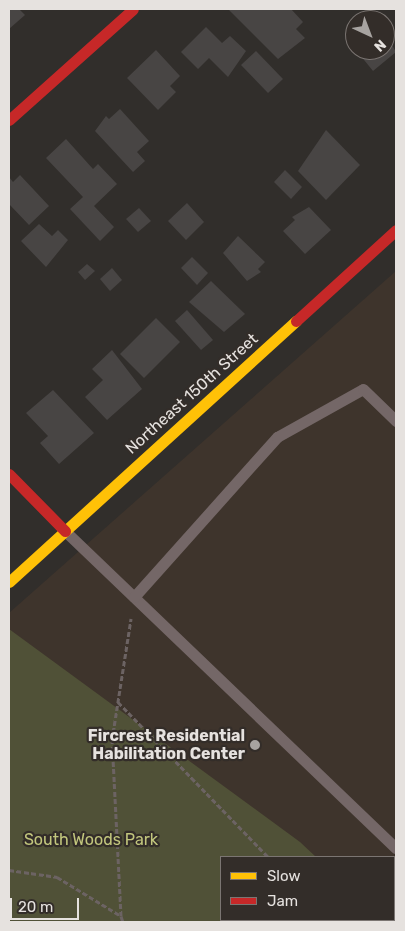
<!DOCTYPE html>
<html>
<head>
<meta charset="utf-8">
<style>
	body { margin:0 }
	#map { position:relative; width:405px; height:931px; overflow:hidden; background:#312e2b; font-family:Rubik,sans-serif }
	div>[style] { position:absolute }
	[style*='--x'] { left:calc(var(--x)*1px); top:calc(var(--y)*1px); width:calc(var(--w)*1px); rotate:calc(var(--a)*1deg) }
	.built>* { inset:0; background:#3e342c }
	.green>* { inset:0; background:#505137 }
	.building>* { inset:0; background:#484544 }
	.path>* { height:3px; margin-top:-1.5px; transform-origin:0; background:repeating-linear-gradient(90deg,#6c6363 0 5px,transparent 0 7.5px) }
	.lane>* { height:11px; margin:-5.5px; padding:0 5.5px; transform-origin:5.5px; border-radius:5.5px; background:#746767 }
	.slow>* { height:11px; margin:-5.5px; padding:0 5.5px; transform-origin:5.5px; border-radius:5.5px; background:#ffc107 }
	.jam>* { height:11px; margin:-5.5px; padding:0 5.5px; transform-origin:5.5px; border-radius:5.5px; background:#c62828 }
	.dots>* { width:14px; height:14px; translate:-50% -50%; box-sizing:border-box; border:2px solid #332d29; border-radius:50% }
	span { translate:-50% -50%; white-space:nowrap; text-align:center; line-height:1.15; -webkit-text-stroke:4.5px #332d29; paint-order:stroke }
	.street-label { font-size:16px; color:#e6e2df }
	.poi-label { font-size:16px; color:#e6e2df; font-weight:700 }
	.right { translate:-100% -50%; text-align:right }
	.park-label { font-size:16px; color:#c2c67d }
	.frame { position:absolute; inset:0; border:10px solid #e6e2df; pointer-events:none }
	.legend { position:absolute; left:220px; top:856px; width:175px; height:65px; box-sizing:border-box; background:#332d29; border:1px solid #7b7572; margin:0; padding:6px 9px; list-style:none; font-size:15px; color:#e6e2df }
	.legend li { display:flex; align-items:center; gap:10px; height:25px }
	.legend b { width:25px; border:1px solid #7b7572 }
	.north { position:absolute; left:345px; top:10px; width:50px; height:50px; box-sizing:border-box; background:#332d29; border:1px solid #7b7572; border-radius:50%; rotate:137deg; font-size:14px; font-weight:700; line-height:20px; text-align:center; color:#e6e2df }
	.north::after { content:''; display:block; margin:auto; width:18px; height:22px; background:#a7a3a0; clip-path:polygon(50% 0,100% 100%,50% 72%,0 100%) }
	.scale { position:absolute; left:10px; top:898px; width:69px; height:22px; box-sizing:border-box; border:2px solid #e6e2df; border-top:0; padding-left:6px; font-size:15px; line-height:18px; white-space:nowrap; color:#e6e2df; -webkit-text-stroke:4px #332d29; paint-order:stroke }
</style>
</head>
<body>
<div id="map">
	<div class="built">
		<i style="clip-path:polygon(396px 271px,396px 922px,235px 922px,394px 920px,394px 857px,221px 857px,9px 632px,9px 613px)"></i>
	</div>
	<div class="green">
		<i style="clip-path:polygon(9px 629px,300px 842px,316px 857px,221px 857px,221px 920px,238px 920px,235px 922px,9px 922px)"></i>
		<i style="clip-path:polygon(277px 920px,378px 920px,381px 922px,279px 922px)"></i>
	</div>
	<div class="building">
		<i style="clip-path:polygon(9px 9px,19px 9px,25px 15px,9px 29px)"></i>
		<i style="clip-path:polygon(228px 9px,291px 9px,303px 22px,296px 29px,305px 38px,278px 59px)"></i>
		<i style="clip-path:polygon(206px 27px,222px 43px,230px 36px,246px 51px,228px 77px,209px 58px,198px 69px,181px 52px)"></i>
		<i style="clip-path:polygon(385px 33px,396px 52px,373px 71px,356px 50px,385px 50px)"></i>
		<i style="clip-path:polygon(156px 50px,180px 76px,170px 86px,176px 92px,158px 110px,127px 78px)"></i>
		<i style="clip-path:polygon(256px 51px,283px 79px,268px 93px,241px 65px)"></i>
		<i style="clip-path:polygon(120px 109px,149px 141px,137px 152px,145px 161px,133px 172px,95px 131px,106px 116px,109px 119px)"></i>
		<i style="clip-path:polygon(326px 130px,360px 165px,326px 200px,298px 171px)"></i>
		<i style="clip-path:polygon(66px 139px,93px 169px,98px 164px,117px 184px,94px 206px,114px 227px,100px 241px,70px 209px,83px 197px,46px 158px)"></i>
		<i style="clip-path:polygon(285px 170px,302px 187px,291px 199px,274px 182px)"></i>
		<i style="clip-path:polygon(20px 175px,49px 206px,29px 225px,9px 204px,9px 177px,13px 182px)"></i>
		<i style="clip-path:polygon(187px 203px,204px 222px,186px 240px,168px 221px)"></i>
		<i style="clip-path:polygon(309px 207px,331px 230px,305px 254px,283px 231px,295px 220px,292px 217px)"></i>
		<i style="clip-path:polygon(139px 208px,151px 221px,138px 232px,126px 219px)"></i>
		<i style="clip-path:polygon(39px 224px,52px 236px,58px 230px,68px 240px,46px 267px,21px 241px)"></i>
		<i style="clip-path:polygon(238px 236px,265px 262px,258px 269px,261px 272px,247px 281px,223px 253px)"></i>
		<i style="clip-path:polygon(192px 257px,208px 273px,197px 285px,181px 268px)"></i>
		<i style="clip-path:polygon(87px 264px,95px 271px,85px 280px,78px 272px)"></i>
		<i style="clip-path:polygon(112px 268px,122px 280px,110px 291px,100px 279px)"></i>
		<i style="clip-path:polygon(211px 281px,245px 314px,224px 332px,189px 302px)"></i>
		<i style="clip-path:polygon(187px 310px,213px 340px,201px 350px,175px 321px)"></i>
		<i style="clip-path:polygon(156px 318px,180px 342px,144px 378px,120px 354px)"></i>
		<i style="clip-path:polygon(112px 350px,142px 389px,107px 420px,85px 397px,103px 380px,92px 369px)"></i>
		<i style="clip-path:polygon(53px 390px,94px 433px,59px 464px,40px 443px,48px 436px,26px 413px)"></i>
	</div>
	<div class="path">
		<i style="--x:118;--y:702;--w:216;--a:45.9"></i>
		<i style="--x:9;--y:870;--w:49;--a:8.3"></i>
		<i style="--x:57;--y:877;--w:75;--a:31.4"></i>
		<i style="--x:121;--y:916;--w:6;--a:72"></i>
		<i style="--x:121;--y:916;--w:176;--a:-92.9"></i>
		<i style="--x:112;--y:740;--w:123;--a:-81.1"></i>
		<i style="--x:328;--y:920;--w:3;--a:45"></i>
	</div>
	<div class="lane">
		<i style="--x:65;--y:531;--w:458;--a:43.8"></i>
		<i style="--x:134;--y:597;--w:215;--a:-48.2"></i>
		<i style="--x:277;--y:437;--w:98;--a:-29.2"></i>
		<i style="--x:363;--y:389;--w:46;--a:44.1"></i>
	</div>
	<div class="slow">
		<i style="--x:9;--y:582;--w:388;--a:-42.3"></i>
	</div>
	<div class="jam">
		<i style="--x:9;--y:120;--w:166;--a:-41.8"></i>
		<i style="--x:296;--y:321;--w:135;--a:-42.3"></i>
		<i style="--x:9;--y:474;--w:80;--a:45.5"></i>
	</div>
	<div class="dots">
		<i style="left:255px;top:745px;background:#a7a3a0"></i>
	</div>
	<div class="street-label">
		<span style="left:192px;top:394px;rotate:-42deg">Northeast 150th Street</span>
	</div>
	<div class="poi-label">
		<span class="right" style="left:245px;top:745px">Fircrest Residential<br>Habilitation Center</span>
	</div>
	<div class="park-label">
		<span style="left:91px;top:840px">South Woods Park</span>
	</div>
	<div class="frame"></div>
	<ul class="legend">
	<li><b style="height:6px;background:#ffc107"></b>Slow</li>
	<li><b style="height:6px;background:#c62828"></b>Jam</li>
	</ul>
	<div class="north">N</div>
	<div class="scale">20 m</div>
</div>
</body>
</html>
